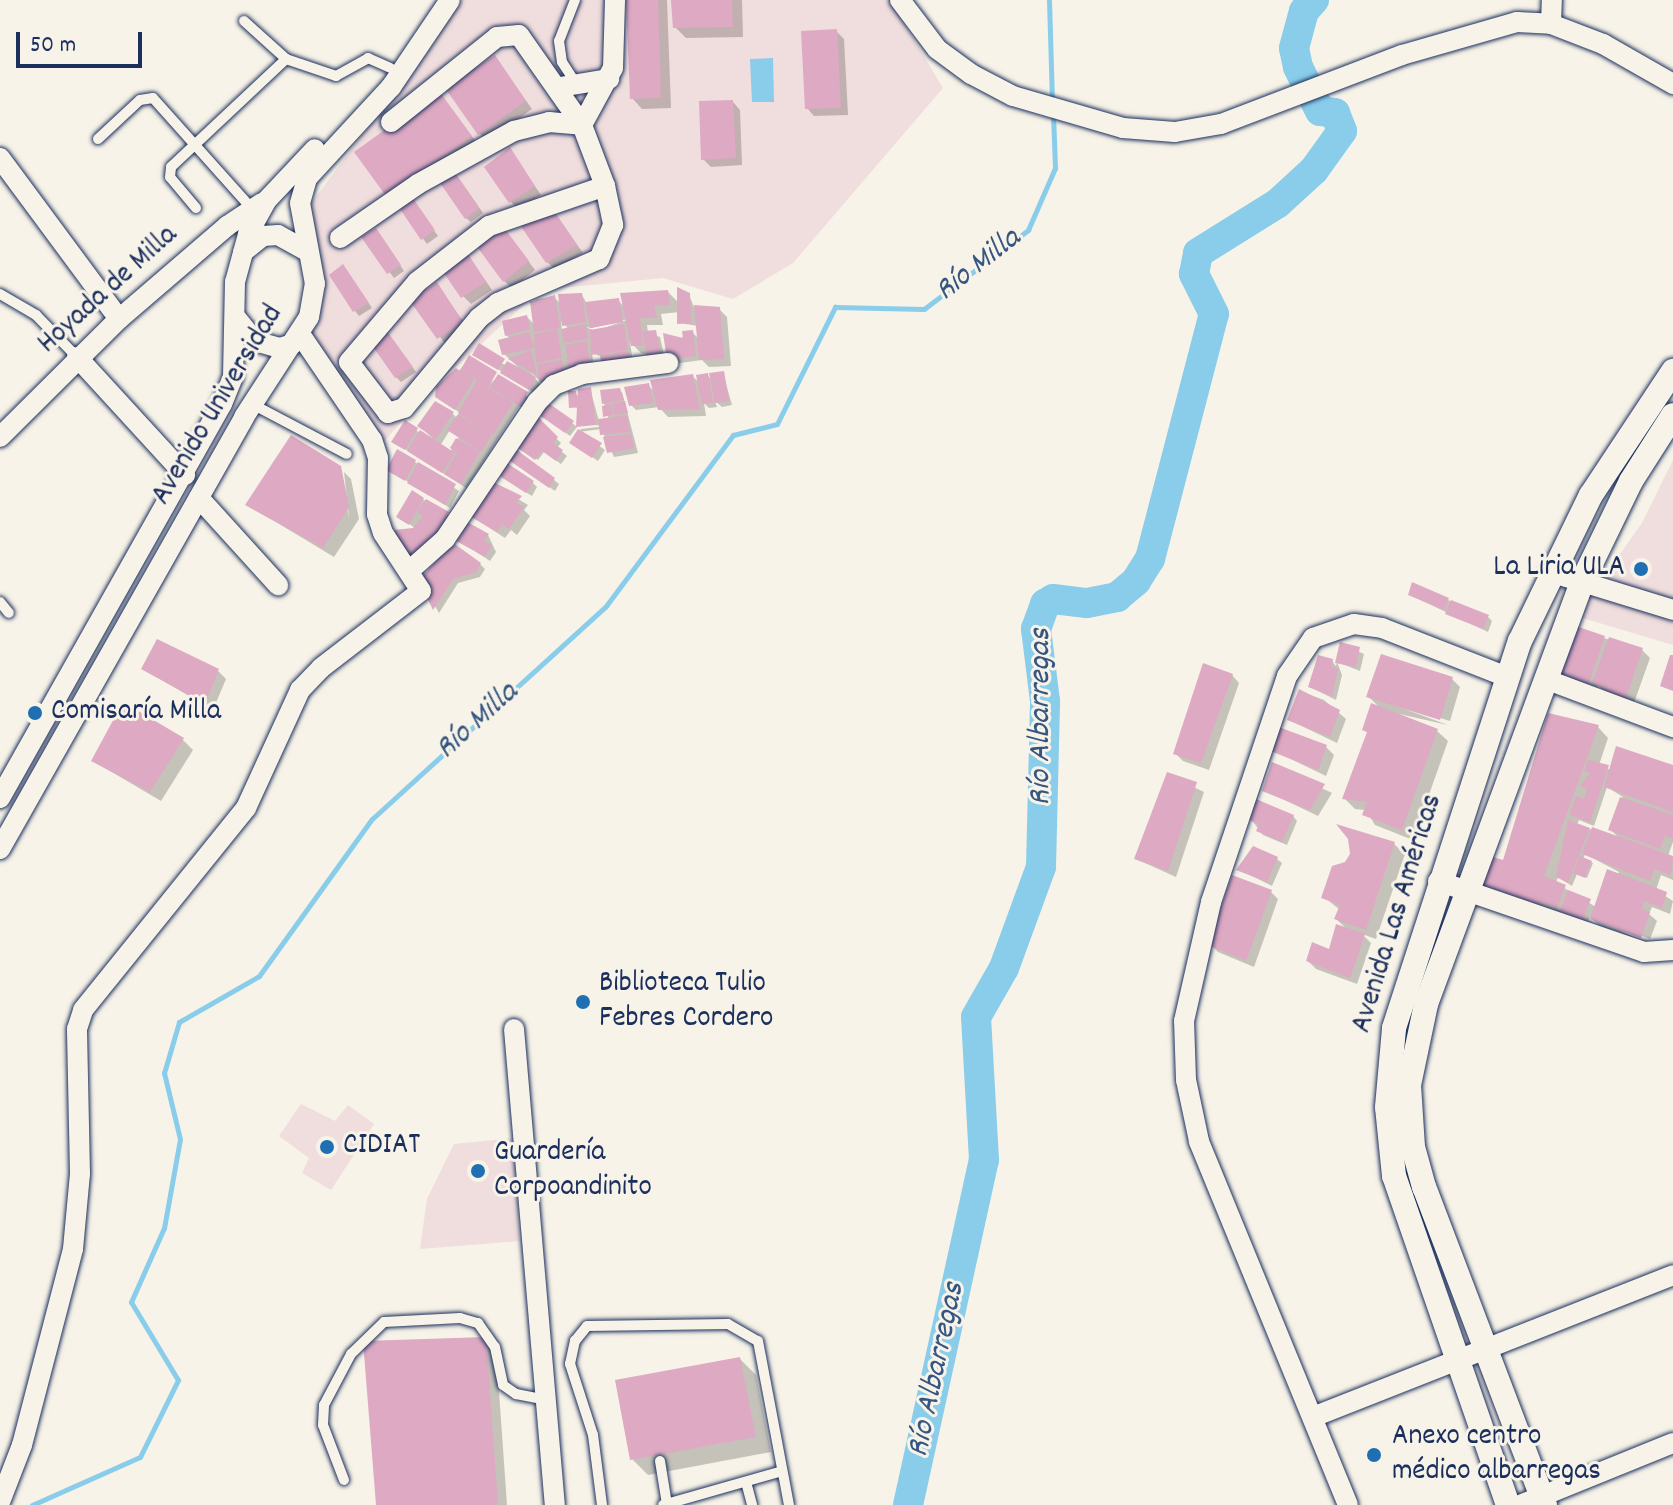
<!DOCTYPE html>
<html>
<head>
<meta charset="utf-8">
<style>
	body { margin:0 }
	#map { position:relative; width:1673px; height:1505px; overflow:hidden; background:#f7f3e8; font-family:Dekko,sans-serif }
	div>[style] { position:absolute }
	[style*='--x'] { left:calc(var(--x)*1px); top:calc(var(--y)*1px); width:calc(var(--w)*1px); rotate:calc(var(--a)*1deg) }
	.built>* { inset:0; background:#f0dddd }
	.water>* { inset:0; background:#89cdeb }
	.shadow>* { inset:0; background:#0003 }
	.stream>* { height:5px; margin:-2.5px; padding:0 2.5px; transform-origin:2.5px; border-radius:2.5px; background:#89cdeb }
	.river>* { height:30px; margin:-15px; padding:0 15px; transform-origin:15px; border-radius:15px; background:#89cdeb }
	.building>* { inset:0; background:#dea9c2 }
	.roads { filter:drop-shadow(0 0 2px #1b2f5e) drop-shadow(0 0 2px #1b2f5e) }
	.service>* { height:10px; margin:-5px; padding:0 5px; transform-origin:5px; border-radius:5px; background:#f7f3e8 }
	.minor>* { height:20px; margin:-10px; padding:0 10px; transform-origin:10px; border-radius:10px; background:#f7f3e8 }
	.tertiary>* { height:24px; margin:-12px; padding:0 12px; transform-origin:12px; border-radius:12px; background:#f7f3e8 }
	.dots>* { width:22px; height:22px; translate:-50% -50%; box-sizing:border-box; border:4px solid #f7f3e8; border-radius:50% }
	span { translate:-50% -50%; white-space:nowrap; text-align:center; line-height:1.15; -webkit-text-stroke:6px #f7f3e8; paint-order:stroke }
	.street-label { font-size:30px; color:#1b2f5e }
	.poi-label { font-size:30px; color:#1b2f5e }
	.right { translate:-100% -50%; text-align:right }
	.left { translate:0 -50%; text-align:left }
	.water-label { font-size:32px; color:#365681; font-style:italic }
	.scale { position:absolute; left:16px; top:32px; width:126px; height:36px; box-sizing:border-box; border:4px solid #1b2f5e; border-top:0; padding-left:10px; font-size:24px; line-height:28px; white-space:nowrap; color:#1b2f5e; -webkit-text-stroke:6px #f7f3e8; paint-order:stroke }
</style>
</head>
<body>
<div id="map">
	<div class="built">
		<i style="clip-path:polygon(462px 0,890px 0,943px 88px,793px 263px,733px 299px,663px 278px,540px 290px,419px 401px,383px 443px,304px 333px,307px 209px)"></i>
		<i style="clip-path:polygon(1673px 460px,1673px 645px,1576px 616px,1642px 523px)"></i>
		<i style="clip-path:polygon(301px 1104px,335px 1121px,348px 1105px,374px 1124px,331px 1190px,302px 1173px,309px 1158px,279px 1136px)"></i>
		<i style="clip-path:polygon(515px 1138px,519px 1241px,420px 1249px,427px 1199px,454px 1144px)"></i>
	</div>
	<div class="water">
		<i style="clip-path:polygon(773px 58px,774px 102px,752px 102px,750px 59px)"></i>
	</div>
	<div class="shadow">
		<i style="clip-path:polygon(628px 0,667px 0,671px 108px,642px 109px,632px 98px)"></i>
		<i style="clip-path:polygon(673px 0,742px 0,743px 37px,686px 38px,675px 27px)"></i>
		<i style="clip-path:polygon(836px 31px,844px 39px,848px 115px,814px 116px,807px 108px)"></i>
		<i style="clip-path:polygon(495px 57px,532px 109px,487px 141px,479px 133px)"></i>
		<i style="clip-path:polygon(438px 93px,481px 148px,410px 197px,438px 236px,427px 244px,398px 205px)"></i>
		<i style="clip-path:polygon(733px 102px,740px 110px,742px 165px,711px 167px,703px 159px)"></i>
		<i style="clip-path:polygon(510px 150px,541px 195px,518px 209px,511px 202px)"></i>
		<i style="clip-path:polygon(458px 177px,483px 213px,471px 222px,466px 218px)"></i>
		<i style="clip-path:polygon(551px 208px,583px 253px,555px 269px,547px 262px)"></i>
		<i style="clip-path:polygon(380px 235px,404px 271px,394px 278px,364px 238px)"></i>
		<i style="clip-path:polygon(509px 235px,535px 270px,512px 288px,504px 281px)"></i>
		<i style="clip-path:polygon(463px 248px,492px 290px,471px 304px,463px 296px)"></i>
		<i style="clip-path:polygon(343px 266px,372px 308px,359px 316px,355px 311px)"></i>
		<i style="clip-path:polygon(436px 285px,470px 330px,447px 346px,413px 301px)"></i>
		<i style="clip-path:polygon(evenodd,668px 292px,679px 303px,689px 295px,694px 307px,719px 309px,727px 317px,731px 366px,709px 367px,702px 360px,673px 364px,665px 335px,679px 339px,692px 332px,699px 339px,698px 326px,679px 323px,679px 312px,661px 314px,663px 325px,647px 325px,648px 333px,660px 337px,665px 360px,641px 353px,630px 342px,634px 369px,592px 353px,595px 376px,546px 386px,530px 372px,540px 384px,534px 393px,475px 354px,521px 370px,504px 354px,511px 339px,506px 335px,527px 317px,535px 325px,532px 303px,537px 299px,554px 297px,562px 305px,582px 295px,587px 304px,618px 300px,625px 308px,668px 292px,632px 318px,596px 331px,585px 327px,592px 328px,632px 318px,668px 292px,561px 321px,566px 326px,569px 330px,562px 331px,561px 321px)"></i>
		<i style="clip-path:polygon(391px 338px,416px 372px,401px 382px,396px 377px)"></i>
		<i style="clip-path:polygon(evenodd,470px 358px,485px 389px,498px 376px,531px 399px,524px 409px,519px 406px,466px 488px,394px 442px,405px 423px,440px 446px,425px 431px,453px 414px,457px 418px,460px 413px,437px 396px,470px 358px,450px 430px,459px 437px,450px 452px,440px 446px,450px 430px)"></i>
		<i style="clip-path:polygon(723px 373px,732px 405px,722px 407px,715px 401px,717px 407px,709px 408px,704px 403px,706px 416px,668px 417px,659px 407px,636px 410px,631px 405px,648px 385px,655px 392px,692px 376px,700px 383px,707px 375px,713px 381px)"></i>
		<i style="clip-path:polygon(590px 389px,599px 421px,609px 420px,604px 403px,622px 392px,638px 453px,614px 457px,601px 429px,579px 432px,605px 450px,598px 461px,572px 443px,581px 429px,606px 426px,583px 424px,579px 408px,571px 407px,575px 393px,579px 397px)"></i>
		<i style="clip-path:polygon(543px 416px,572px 423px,577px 427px,570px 436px)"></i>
		<i style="clip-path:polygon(556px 438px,561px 443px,557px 448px,567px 456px,561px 464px,544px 452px,538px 460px,516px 445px)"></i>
		<i style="clip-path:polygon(510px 448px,554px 480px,559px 484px,555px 491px,510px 460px)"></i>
		<i style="clip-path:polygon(415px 462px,459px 491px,450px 508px,388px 469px)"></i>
		<i style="clip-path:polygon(340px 468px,349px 518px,344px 472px,351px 479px,359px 519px,334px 557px,248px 505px)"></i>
		<i style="clip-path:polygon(501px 477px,532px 482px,537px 487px,532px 496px)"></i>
		<i style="clip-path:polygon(488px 481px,528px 505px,524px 510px,530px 516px,517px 535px,511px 530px,505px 538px,468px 514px)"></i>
		<i style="clip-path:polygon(413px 493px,452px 518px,413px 560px,408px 556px,418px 530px,399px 517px)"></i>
		<i style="clip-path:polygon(488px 535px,496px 552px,490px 561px,454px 537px)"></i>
		<i style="clip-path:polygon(480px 564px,485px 569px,480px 577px,458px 583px,439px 613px,421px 581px)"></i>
		<i style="clip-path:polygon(1410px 595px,1448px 600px,1487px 616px,1492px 621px,1488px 632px)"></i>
		<i style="clip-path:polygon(1604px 638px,1642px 650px,1650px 658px,1630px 714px,1598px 686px,1593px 700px,1559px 687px)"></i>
		<i style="clip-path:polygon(1342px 644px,1364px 654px,1360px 671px,1337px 662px,1342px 675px,1336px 700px,1310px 687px,1332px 661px,1336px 666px)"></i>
		<i style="clip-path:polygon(143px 669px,218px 671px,226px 679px,213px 710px)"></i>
		<i style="clip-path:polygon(1232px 675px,1239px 683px,1209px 770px,1183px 761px,1175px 753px)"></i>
		<i style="clip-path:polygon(1452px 679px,1460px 687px,1450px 721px,1375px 698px,1448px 725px,1386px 711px,1437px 731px,1448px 741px,1413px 840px,1375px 825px,1366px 810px,1355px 809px,1344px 798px,1369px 734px,1364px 729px,1381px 709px,1369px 697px)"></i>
		<i style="clip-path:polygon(1300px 691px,1324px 700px,1346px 719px,1337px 743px,1289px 720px)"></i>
		<i style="clip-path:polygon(evenodd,1598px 727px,1608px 738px,1599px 765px,1611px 770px,1673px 767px,1673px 842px,1668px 856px,1673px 858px,1673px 880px,1661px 875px,1656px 890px,1673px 901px,1670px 914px,1652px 907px,1649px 914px,1657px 921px,1650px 939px,1599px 920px,1648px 944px,1600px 926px,1590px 917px,1586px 928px,1549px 922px,1504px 863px,1598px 727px,1607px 787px,1623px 797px,1610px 829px,1620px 839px,1577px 825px,1579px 820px,1594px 826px,1607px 787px,1598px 727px,1585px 854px,1619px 872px,1596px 907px,1556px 883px,1558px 877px,1572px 886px,1577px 874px,1587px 878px,1593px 863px,1583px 860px,1585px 854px)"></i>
		<i style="clip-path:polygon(183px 740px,193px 750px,161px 801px,93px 761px)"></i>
		<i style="clip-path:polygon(1326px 747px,1334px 755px,1326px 776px,1270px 749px)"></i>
		<i style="clip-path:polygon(1273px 765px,1332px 793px,1318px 816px,1264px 790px)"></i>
		<i style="clip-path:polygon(1168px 775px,1204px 792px,1176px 877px,1136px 859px)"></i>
		<i style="clip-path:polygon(1293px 816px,1297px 821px,1287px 845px,1263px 835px,1251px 819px)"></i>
		<i style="clip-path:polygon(1394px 844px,1405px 854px,1376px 939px,1362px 934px,1371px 943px,1357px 984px,1316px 969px,1308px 961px,1330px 951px,1348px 930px,1336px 919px,1340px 910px,1324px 897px)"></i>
		<i style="clip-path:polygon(1277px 859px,1282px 863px,1272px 886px,1238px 869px)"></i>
		<i style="clip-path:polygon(1271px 892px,1278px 899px,1254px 967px,1218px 952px,1211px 945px)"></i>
		<i style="clip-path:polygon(486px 1339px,496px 1349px,507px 1505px,378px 1505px)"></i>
		<i style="clip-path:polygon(740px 1359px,756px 1375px,771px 1452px,648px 1475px,632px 1459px)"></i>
	</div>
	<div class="stream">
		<i style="--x:1049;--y:0;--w:100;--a:88.3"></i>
		<i style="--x:32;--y:1505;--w:118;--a:-24"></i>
		<i style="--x:140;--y:1457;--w:86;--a:-63.7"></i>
		<i style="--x:178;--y:1380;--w:91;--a:-121.1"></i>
		<i style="--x:131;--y:1302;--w:81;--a:-66"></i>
		<i style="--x:164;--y:1228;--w:90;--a:-79.8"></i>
		<i style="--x:180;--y:1139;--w:68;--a:-103.6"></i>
		<i style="--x:164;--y:1073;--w:53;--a:-73.6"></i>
		<i style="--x:179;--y:1022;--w:92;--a:-29.9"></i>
		<i style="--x:259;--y:976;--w:193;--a:-54.3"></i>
		<i style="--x:372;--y:819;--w:316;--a:-42.3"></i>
		<i style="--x:606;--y:606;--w:213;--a:-53.4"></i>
		<i style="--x:733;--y:435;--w:45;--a:-14"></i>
		<i style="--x:777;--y:424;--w:131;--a:-63.6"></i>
		<i style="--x:835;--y:307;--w:89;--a:1.3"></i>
		<i style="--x:924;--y:309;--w:131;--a:-37.2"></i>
		<i style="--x:1028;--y:230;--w:68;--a:-66.5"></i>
		<i style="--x:1055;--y:168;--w:54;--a:-92.1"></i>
	</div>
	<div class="river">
		<i style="--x:908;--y:1505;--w:353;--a:-77.6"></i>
		<i style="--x:984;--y:1160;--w:143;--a:-93.2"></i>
		<i style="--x:976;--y:1017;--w:56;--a:-60.3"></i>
		<i style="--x:1004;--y:968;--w:108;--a:-69.9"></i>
		<i style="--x:1041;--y:867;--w:166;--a:-88.6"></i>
		<i style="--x:1045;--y:701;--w:73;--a:-97.1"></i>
		<i style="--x:1036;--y:629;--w:27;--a:-70"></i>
		<i style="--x:1045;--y:604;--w:9;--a:-32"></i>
		<i style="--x:1053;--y:599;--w:34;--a:7"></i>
		<i style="--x:1087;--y:603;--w:31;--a:-11"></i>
		<i style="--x:1117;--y:597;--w:25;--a:-40"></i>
		<i style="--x:1136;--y:581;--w:26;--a:-58"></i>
		<i style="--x:1150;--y:559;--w:253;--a:-75.4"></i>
		<i style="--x:1214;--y:314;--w:45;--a:-116.6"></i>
		<i style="--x:1194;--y:274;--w:21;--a:-79"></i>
		<i style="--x:1198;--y:253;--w:94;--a:-32"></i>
		<i style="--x:1278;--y:203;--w:49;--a:-42.5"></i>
		<i style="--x:1314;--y:170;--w:48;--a:-54.3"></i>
		<i style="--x:1342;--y:131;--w:19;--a:-111"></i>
		<i style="--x:1335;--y:113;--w:15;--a:-172"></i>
		<i style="--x:1320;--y:111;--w:49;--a:-116.6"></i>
		<i style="--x:1298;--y:67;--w:19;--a:-102"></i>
		<i style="--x:1294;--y:48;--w:38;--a:-75"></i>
		<i style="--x:1304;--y:11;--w:15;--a:-48"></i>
	</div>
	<div class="building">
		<i style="clip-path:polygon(626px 0,658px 0,661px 98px,630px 99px)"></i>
		<i style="clip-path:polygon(671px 0,732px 0,733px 27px,673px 28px)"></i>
		<i style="clip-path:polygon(837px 29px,841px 108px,805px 109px,801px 31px)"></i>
		<i style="clip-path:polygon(495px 55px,526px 101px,478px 135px,445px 88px)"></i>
		<i style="clip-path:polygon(439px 91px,472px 136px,386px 196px,354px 152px)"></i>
		<i style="clip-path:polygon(733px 100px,736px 158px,701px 160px,699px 101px)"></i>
		<i style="clip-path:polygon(510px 147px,535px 186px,509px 203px,484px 167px)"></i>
		<i style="clip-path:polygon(453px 170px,479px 208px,465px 219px,438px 180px)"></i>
		<i style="clip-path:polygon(410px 194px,435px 230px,421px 240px,396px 203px)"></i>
		<i style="clip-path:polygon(551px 206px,577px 245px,546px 263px,520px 225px)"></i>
		<i style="clip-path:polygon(502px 225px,529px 261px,503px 282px,475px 244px)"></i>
		<i style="clip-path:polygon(376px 228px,401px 265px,387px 274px,361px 237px)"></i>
		<i style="clip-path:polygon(463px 246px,486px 282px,461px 298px,437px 263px)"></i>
		<i style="clip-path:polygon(343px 264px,369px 303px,353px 312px,329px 275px)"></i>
		<i style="clip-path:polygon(437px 282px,463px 322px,437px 339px,410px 301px)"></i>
		<i style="clip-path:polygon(677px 287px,690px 293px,691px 323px,677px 324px)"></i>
		<i style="clip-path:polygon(668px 290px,670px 305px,654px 306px,657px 318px,640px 318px,643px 346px,631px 346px,620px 293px)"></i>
		<i style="clip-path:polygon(582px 293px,586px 322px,562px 326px,558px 294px)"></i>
		<i style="clip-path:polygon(555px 295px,560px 328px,534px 332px,530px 302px)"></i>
		<i style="clip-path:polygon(619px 298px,623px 322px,590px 328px,585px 302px)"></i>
		<i style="clip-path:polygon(694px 305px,720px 307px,724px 359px,699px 360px)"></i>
		<i style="clip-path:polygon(527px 315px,530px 329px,505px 336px,502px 321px)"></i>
		<i style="clip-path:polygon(586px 324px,588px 339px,564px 343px,561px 329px)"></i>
		<i style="clip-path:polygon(624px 324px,628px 350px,591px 355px,590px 330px)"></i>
		<i style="clip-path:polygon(557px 329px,562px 358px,536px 363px,534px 334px)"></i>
		<i style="clip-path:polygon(656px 330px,661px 356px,647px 357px,642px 331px)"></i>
		<i style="clip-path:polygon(693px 330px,696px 356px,667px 360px,663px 333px,683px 338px,682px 331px)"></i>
		<i style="clip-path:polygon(387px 331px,413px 367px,395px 378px,371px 344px)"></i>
		<i style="clip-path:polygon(529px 332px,534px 348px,502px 355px,498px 340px)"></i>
		<i style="clip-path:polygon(587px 341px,591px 372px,568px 374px,566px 345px)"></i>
		<i style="clip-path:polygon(479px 343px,505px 359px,498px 370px,472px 355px)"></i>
		<i style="clip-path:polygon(531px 350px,537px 375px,508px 359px)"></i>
		<i style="clip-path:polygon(628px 351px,630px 365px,602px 370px,600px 355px)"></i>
		<i style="clip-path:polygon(469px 355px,497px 372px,488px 388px,513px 403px,493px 435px,458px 413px,477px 380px,466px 373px,474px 380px,455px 410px,435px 397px,436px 387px,456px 368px,460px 371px)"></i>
		<i style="clip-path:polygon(562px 360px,565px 379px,539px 382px,537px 364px)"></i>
		<i style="clip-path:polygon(507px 361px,536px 377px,529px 390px,500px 373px)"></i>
		<i style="clip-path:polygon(724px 371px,729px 401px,715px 403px,709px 373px)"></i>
		<i style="clip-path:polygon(708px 373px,713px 403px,702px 404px,696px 375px)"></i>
		<i style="clip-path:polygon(498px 374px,528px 392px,519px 406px,490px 388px)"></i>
		<i style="clip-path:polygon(693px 374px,700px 409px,658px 410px,650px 380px)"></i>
		<i style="clip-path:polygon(649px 383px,653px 403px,629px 406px,624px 387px)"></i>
		<i style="clip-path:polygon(591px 387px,596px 425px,576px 427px,578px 389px)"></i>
		<i style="clip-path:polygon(620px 388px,624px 400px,602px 404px,600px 390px)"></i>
		<i style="clip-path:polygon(568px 391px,576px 391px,578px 407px,569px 408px)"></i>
		<i style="clip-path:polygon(544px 400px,574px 421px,565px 433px,535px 412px)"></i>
		<i style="clip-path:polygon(435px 401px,454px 412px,436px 439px,417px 426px)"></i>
		<i style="clip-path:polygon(625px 401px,628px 413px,614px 415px,612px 404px)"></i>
		<i style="clip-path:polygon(611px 404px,613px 415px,603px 417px,602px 406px)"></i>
		<i style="clip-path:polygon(533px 412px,558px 437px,553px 443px,563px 450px,556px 461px,542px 451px,535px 460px,512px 444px)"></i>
		<i style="clip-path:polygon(458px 414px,492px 435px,481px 452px,447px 430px)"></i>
		<i style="clip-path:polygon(627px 415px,630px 432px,600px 435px,598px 419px,614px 417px,614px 422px,614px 417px)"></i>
		<i style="clip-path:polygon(405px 420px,418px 428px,405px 450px,391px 442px)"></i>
		<i style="clip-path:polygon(578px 429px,602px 443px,592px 458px,569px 443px)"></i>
		<i style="clip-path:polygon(420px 430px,455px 453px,442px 473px,407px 451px)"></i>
		<i style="clip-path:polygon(631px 434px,634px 448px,607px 453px,603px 437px)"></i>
		<i style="clip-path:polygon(291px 435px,341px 466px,349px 507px,323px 548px,245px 505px)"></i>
		<i style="clip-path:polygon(456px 438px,480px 452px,461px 484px,444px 474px,456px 454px,461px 456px,450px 448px)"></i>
		<i style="clip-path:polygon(510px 445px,555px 478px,549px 488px,503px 456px)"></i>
		<i style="clip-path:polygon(397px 449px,416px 460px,405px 481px,386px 470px)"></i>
		<i style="clip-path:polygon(501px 459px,534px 481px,526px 493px,494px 472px)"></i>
		<i style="clip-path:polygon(418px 462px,456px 484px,445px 505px,407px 483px)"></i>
		<i style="clip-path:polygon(487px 479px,522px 496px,516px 503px,524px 507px,509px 529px,502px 524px,497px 532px,466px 514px)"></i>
		<i style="clip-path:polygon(412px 490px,424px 498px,409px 525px,396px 517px)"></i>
		<i style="clip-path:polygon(426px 499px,449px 512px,432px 540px,407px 557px,394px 530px,413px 528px,423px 516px,417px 512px)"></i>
		<i style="clip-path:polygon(462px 519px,489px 534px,484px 541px,492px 545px,485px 557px,451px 538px)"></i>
		<i style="clip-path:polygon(452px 542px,481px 563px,476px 572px,453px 579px,433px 610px,419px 581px)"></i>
		<i style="clip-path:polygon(1412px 582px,1449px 598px,1444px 610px,1408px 595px)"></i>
		<i style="clip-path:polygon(1451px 600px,1489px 615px,1483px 629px,1445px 614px)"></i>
		<i style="clip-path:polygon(1567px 623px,1605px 636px,1585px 694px,1549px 680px)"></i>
		<i style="clip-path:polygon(1609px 637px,1643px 648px,1623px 707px,1601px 700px,1604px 688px,1592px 683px)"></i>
		<i style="clip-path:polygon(157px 639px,219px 669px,205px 704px,141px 669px)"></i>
		<i style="clip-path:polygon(1340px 642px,1360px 647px,1356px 667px,1335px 663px)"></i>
		<i style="clip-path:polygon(1381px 654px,1453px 677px,1440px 720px,1366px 697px)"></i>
		<i style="clip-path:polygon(1318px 655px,1333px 659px,1332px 667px,1338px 669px,1332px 696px,1308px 687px)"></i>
		<i style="clip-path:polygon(1670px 655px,1673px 655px,1673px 691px,1660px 686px)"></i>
		<i style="clip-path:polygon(1203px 663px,1233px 674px,1201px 763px,1173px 754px)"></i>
		<i style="clip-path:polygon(1299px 689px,1340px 710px,1330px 737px,1287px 720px)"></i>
		<i style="clip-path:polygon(123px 702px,184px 738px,150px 792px,91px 761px)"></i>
		<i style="clip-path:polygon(1371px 703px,1438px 729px,1402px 830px,1362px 815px,1367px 802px,1342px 799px,1367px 732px,1362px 730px)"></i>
		<i style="clip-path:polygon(1548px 713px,1599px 725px,1544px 876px,1566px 885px,1557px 908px,1541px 902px,1538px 912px,1473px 887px,1486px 855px,1503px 860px)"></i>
		<i style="clip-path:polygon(1276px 726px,1327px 745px,1318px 770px,1268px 750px)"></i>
		<i style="clip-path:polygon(1616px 746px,1673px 765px,1673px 812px,1604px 787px)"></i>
		<i style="clip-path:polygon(1588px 760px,1609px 765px,1590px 822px,1569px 815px,1576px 796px,1584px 799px,1587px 789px,1580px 786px,1590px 773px,1584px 771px)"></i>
		<i style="clip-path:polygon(1272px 762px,1325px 784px,1310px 810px,1262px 791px)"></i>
		<i style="clip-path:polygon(1167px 772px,1197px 782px,1168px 871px,1134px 859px)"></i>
		<i style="clip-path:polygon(1620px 797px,1673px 815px,1673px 839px,1665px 835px,1660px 849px,1608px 830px)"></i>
		<i style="clip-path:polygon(1256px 799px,1294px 815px,1282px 842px,1256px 831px,1259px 824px,1249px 820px)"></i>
		<i style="clip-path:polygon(1568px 820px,1590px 828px,1568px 883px,1556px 877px)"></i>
		<i style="clip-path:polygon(1336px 824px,1395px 842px,1366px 930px,1334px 919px,1340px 905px,1321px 898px,1332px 866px,1345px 862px,1350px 854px,1348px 839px)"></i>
		<i style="clip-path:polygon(1592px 827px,1673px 856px,1671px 875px,1654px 869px,1650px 881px,1582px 854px)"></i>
		<i style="clip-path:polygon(1253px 846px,1278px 857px,1267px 882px,1236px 870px)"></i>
		<i style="clip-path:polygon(1580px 856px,1592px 861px,1585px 878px,1573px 873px)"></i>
		<i style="clip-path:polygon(1607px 869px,1667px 892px,1662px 908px,1644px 901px,1642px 909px,1650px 912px,1641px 938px,1590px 919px)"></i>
		<i style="clip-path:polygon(1232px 875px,1272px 890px,1246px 961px,1208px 945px)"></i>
		<i style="clip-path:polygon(1568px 890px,1591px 899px,1581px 924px,1558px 915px)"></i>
		<i style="clip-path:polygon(1336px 924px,1365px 934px,1350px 978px,1306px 961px,1312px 942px,1329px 949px)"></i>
		<i style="clip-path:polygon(486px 1337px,498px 1505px,376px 1505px,363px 1341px)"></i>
		<i style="clip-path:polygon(740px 1357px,756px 1437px,630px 1460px,615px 1380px)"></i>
	</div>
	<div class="roads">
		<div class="service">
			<i style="--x:575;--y:0;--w:44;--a:111.3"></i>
			<i style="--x:559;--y:41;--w:21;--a:82"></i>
			<i style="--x:562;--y:62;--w:27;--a:57"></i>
			<i style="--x:244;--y:21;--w:57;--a:42.1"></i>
			<i style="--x:98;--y:139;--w:57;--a:-42.9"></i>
			<i style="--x:140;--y:100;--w:13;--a:-9"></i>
			<i style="--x:153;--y:98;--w:150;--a:48.2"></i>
			<i style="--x:196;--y:208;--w:40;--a:-130"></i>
			<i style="--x:170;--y:177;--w:10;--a:-84"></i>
			<i style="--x:171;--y:167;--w:158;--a:-43.2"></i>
			<i style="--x:286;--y:59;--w:53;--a:18.8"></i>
			<i style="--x:336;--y:76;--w:37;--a:-29"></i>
			<i style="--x:368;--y:58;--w:24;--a:24"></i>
			<i style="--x:0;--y:294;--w:42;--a:30.3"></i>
			<i style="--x:36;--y:315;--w:59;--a:45.7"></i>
			<i style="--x:252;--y:404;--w:107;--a:27.8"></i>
			<i style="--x:0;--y:602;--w:14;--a:51"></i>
			<i style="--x:660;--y:1461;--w:44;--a:80.8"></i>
			<i style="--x:344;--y:1480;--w:59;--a:-110.9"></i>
			<i style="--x:323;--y:1425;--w:20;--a:-87"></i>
			<i style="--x:324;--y:1405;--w:58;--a:-62.1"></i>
			<i style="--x:351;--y:1354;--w:46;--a:-44.1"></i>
			<i style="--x:384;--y:1322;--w:76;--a:-3"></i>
			<i style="--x:460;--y:1318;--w:19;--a:16"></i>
			<i style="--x:478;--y:1323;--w:29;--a:55"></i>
			<i style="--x:495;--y:1347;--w:39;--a:78"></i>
			<i style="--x:503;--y:1385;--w:16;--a:35"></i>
			<i style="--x:516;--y:1394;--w:32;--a:11"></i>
			<i style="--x:746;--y:1482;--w:24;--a:75"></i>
			<i style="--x:602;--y:1505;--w:71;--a:-97.3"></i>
			<i style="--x:593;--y:1435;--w:75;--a:-107.9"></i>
			<i style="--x:570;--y:1364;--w:24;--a:-78"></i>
			<i style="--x:575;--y:1341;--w:19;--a:-51"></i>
			<i style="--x:587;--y:1326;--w:141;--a:-0.8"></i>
			<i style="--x:728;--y:1324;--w:34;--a:30"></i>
			<i style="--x:758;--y:1341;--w:167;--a:79.3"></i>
			<i style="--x:663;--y:1505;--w:121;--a:-15.9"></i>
		</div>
		<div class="minor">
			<i style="--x:900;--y:0;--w:61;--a:52.9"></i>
			<i style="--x:937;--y:49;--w:42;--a:36.3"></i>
			<i style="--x:971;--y:74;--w:47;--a:27.6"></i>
			<i style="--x:1013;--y:96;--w:115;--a:16.2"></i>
			<i style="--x:1123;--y:128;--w:52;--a:4.4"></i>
			<i style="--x:1175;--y:132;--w:47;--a:-9.9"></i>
			<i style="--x:1221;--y:124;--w:194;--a:-20.9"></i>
			<i style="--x:1402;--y:55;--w:120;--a:-16"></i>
			<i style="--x:1517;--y:22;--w:34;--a:3"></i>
			<i style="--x:1551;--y:24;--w:56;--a:21"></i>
			<i style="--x:1603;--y:44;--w:81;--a:29.7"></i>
			<i style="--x:1551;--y:24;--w:24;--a:-88"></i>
			<i style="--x:560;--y:87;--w:50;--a:-9.3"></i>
			<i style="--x:391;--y:122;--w:136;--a:-38.7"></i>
			<i style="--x:497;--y:37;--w:22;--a:-5"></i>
			<i style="--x:519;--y:35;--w:110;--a:55"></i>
			<i style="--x:582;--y:125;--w:65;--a:69.3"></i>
			<i style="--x:605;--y:186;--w:40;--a:78"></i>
			<i style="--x:613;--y:225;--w:37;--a:112"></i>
			<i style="--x:599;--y:259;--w:110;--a:156.5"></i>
			<i style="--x:498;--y:303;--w:24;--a:142"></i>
			<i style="--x:479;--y:318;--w:117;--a:129.8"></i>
			<i style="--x:404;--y:408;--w:17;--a:163"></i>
			<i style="--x:388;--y:413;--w:64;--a:-127.4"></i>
			<i style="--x:349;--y:362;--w:105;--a:-49.6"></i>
			<i style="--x:417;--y:282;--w:91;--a:-37.9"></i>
			<i style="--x:489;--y:226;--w:123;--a:-19"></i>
			<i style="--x:582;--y:125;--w:65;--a:-61.5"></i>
			<i style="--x:613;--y:68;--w:68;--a:-88.3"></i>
			<i style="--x:0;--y:158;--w:200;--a:53.5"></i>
			<i style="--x:340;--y:238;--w:95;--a:-34.7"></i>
			<i style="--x:418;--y:184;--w:110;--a:-28.9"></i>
			<i style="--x:514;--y:131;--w:36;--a:-14"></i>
			<i style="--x:549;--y:122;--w:33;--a:5"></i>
			<i style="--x:243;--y:252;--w:26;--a:-39"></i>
			<i style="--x:263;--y:236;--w:15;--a:-4"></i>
			<i style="--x:278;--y:235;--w:31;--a:29"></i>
			<i style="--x:237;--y:319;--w:28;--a:51"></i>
			<i style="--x:255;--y:341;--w:26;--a:16"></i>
			<i style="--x:280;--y:348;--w:13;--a:-18"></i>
			<i style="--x:77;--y:357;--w:160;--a:47.5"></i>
			<i style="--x:0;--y:437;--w:168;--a:-44.8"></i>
			<i style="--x:119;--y:319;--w:143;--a:-40.7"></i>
			<i style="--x:227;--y:226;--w:42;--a:-33.3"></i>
			<i style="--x:199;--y:498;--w:118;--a:47.8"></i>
			<i style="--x:409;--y:571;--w:48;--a:-41.6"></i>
			<i style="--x:445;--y:539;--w:165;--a:-56.1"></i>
			<i style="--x:537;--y:402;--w:24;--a:-45"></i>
			<i style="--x:554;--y:385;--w:30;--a:-21"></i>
			<i style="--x:582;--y:374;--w:87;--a:-7.3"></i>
			<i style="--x:1553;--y:573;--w:126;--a:17.1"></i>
			<i style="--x:1545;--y:679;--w:137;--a:20.6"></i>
			<i style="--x:0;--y:798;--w:452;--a:-60.6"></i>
			<i style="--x:222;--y:404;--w:29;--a:-68"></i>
			<i style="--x:233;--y:377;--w:95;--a:-88.8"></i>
			<i style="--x:235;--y:282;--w:50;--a:-74.8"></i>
			<i style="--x:248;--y:234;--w:38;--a:-61"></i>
			<i style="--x:266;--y:201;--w:71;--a:-46.7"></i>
			<i style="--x:0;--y:849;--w:496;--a:-60.5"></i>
			<i style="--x:244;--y:417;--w:119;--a:-57"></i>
			<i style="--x:309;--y:317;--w:34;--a:-80"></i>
			<i style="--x:315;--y:284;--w:82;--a:-100.5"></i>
			<i style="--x:300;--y:203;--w:26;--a:-74"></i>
			<i style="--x:307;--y:178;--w:124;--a:-47.3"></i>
			<i style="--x:391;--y:87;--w:105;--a:-55.9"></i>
			<i style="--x:1438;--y:881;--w:218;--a:19"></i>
			<i style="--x:1644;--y:952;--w:29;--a:-4"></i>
			<i style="--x:514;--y:1029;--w:478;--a:85.1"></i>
			<i style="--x:1313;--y:1417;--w:387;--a:-21.5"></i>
			<i style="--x:0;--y:1502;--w:61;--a:-68.9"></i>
			<i style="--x:22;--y:1445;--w:203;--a:-75.4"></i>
			<i style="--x:73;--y:1249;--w:75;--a:-84.7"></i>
			<i style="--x:80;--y:1174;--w:145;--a:-91.2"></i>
			<i style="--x:77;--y:1029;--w:20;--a:-72"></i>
			<i style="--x:83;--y:1010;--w:260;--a:-51.1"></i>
			<i style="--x:246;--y:808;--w:130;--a:-65.4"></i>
			<i style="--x:300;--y:690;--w:30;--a:-46"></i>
			<i style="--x:321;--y:668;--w:126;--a:-37.6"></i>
			<i style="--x:421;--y:591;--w:69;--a:-123.2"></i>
			<i style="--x:383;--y:533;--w:20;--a:-108"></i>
			<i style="--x:377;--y:514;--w:56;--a:-89"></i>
			<i style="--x:378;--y:458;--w:19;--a:-108"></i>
			<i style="--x:372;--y:440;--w:128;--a:-124.2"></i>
			<i style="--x:1348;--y:1505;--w:393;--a:-112.3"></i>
			<i style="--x:1199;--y:1141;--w:62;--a:-102"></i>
			<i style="--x:1186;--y:1080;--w:59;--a:-91.9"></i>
			<i style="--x:1184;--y:1021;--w:122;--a:-77.2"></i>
			<i style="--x:1211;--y:902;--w:238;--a:-71.4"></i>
			<i style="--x:1287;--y:676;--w:46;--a:-55.6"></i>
			<i style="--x:1313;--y:638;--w:43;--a:-18.9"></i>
			<i style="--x:1354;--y:624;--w:28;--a:8"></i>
			<i style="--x:1382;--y:628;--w:134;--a:21.4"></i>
			<i style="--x:1520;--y:1505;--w:165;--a:-22.1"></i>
		</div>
		<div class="tertiary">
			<i style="--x:1508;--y:1505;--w:348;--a:-109.1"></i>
			<i style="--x:1394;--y:1176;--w:69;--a:-95.8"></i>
			<i style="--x:1387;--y:1107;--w:79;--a:-84.9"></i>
			<i style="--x:1394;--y:1028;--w:407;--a:-72"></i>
			<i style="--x:1520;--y:641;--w:162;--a:-64.1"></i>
			<i style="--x:1591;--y:495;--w:149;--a:-56.5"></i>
			<i style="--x:1545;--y:1505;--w:340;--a:-110.8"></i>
			<i style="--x:1424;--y:1187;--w:41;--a:-105.4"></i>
			<i style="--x:1413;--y:1147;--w:62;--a:-93.7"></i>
			<i style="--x:1409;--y:1085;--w:83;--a:-78.1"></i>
			<i style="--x:1426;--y:1004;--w:450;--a:-69.7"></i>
			<i style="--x:1582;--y:582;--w:112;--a:-64.1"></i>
			<i style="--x:1631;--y:481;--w:78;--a:-57.5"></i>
		</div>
	</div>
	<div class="dots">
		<i style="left:1641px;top:569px;background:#1f6fb2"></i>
		<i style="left:35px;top:713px;background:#1f6fb2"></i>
		<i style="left:583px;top:1002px;background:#1f6fb2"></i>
		<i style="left:327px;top:1147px;background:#1f6fb2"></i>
		<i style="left:478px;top:1171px;background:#1f6fb2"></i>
		<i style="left:1374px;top:1455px;background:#1f6fb2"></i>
	</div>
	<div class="street-label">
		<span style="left:109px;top:291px;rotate:-42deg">Hoyada de Milla</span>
		<span style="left:219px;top:406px;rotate:-59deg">Avenido Universidad</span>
		<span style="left:1399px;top:914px;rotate:-73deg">Avenida Las Américas</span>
	</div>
	<div class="poi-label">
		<span class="right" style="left:1625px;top:569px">La Liria ULA</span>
		<span class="left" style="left:51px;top:713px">Comisaría Milla</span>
		<span class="left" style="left:599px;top:1002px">Biblioteca Tulio<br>Febres Cordero</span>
		<span class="left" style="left:343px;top:1147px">CIDIAT</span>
		<span class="left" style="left:494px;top:1171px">Guardería<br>Corpoandinito</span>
		<span class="left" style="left:1392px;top:1455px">Anexo centro<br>médico albarregas</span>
	</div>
	<div class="water-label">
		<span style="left:979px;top:266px;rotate:-38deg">Río Milla</span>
		<span style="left:1042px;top:717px;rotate:-90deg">Río Albarregas</span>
		<span style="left:478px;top:722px;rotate:-42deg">Río Milla</span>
		<span style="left:938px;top:1370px;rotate:-78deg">Río Albarregas</span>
	</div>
	<div class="scale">50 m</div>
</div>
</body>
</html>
